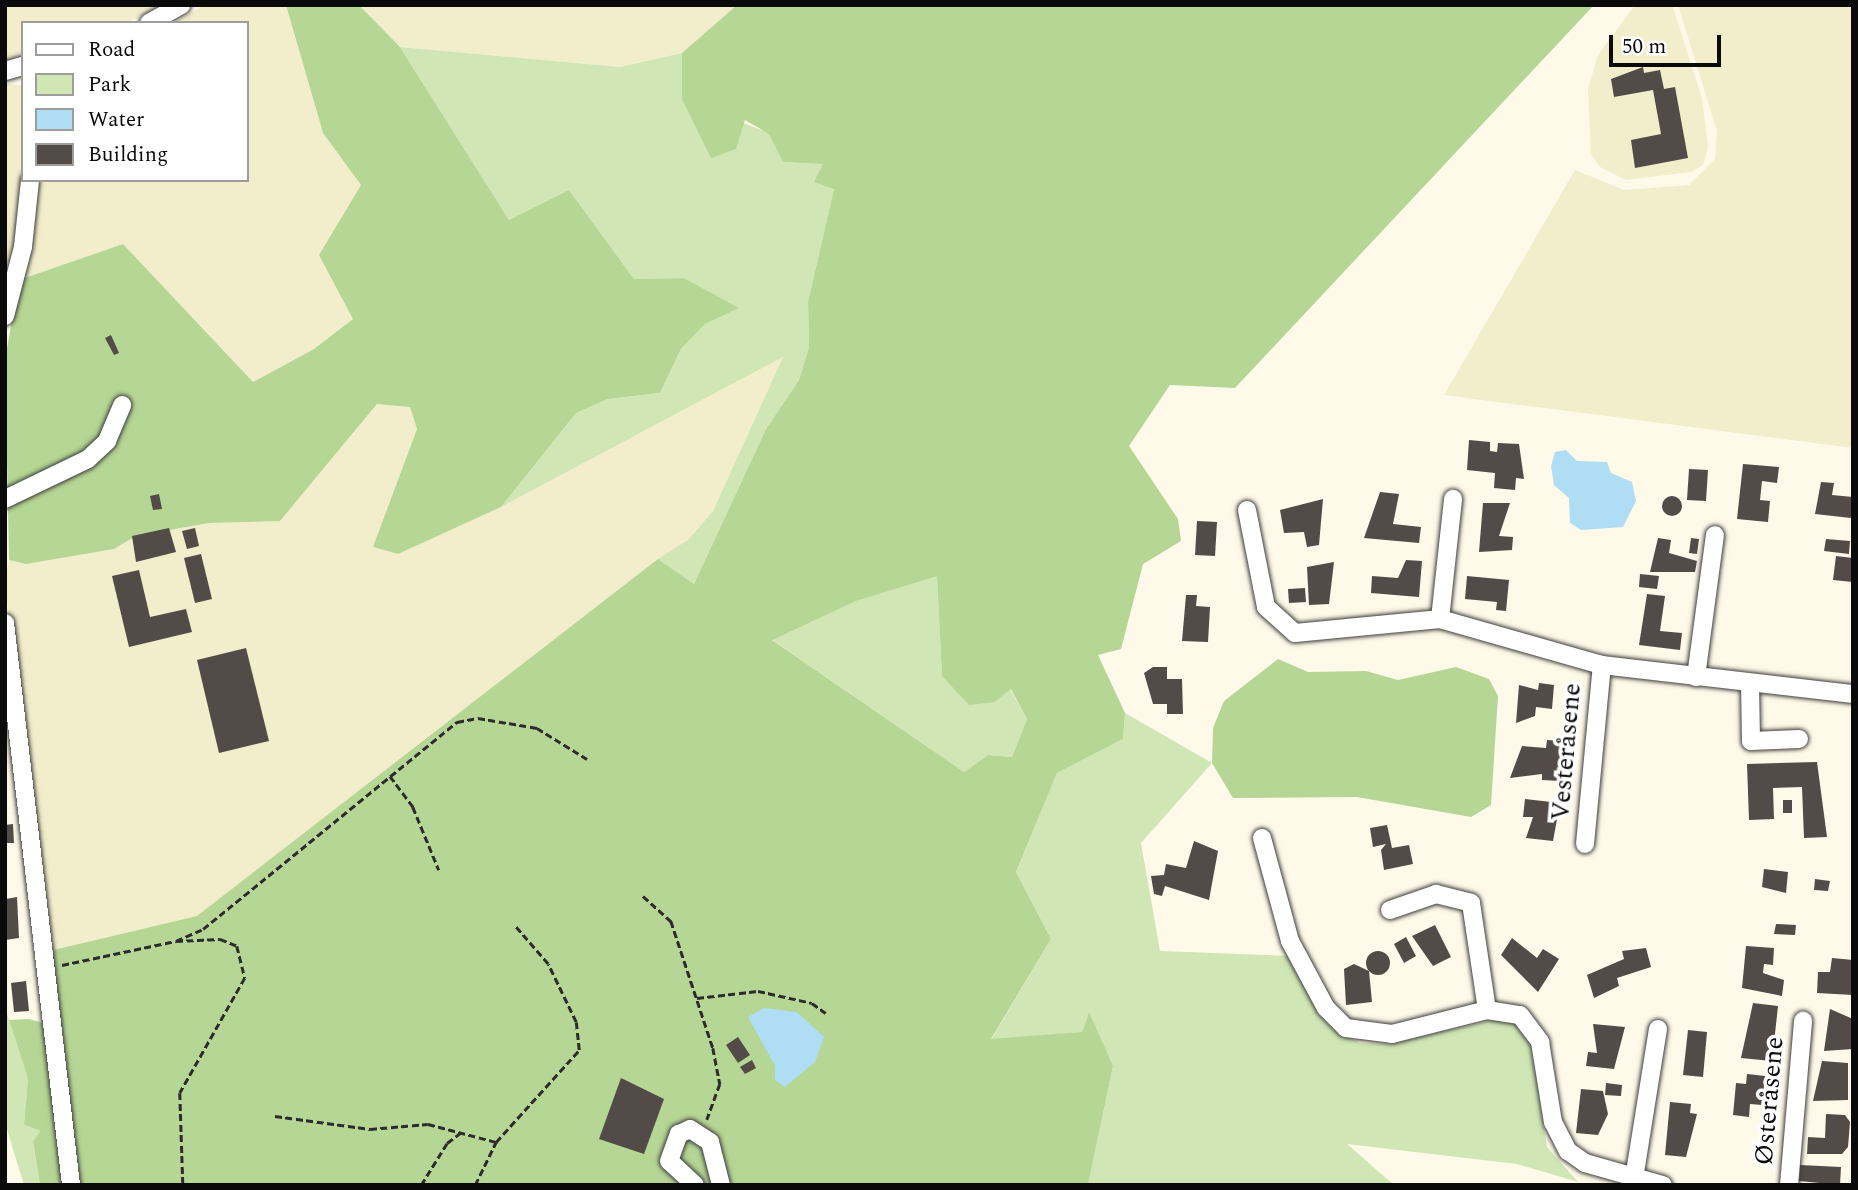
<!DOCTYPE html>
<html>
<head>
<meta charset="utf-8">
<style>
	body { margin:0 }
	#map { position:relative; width:1858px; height:1190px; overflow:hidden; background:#fef9e8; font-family:Spectral,serif }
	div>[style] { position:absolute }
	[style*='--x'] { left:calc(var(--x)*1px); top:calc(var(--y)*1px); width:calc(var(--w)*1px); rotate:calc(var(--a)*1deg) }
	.farmland>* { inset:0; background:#f2edca }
	.green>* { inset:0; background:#d0e6b4 }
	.forest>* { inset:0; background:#b5d694 }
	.water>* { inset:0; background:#afddf4 }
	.building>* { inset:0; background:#524b47 }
	.round { border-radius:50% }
	.path>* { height:2.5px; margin-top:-1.25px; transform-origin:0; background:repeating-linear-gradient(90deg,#2c2c2c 0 7px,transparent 0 10.5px) }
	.roads { filter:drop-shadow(0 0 2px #3d3d3d) drop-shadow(0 0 2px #3d3d3d) }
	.minor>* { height:18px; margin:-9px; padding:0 9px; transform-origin:9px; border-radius:9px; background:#fff }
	span { translate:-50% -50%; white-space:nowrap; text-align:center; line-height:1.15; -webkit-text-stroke:7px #fff; paint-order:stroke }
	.street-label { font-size:26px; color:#0a0a0a }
	.frame { position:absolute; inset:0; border:7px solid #0a0a0a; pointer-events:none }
	.legend { position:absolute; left:21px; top:21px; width:228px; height:161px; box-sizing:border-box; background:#fff; border:2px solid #9d9d9d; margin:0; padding:9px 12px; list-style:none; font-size:21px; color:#0a0a0a }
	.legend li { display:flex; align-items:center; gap:14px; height:35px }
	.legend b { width:35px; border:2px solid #9d9d9d }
	.scale { position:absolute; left:1609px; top:35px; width:112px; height:32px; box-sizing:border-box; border:4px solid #0a0a0a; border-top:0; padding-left:9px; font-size:21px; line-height:24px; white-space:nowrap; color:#0a0a0a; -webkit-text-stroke:5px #fff; paint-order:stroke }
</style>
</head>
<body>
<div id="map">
	<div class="farmland">
		<i style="clip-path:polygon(5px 5px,163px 5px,126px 23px,23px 23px,23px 57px,5px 61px)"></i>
		<i style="clip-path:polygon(204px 5px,286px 5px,323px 133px,361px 185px,320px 255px,353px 319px,314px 349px,253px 382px,123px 244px,19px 280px,5px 272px,5px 83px,23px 86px,23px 180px,247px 180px,247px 23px,174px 23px)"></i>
		<i style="clip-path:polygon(359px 5px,737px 5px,682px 53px,620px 67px,400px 47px)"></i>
		<i style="clip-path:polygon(1635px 5px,1672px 5px,1702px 98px,1708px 147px,1703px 165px,1691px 172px,1626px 180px,1600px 167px,1591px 154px,1588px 89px,1598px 55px)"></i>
		<i style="clip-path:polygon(1678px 5px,1853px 5px,1853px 448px,1444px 395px,1575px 170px,1624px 190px,1689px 185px,1715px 159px,1717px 131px)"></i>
		<i style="clip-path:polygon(783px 357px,713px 511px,688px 540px,197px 916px,45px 952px,5px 582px,9px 560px,26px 564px,114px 549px,136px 536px,209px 523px,280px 521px,377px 404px,410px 407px,417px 429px,373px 547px,398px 554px,501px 507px)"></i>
	</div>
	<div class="green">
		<i style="clip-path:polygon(400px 47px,620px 67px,682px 53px,682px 99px,769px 133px,783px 162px,823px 164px,834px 189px,808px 302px,809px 347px,799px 380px,766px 429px,694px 584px,658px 559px,688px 540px,713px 511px,783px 357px,501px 507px,576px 413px,608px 399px,660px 393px,681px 349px,705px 324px,738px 308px,684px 278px,634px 279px,569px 190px,509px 220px)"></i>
		<i style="clip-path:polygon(937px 575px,942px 676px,1010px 689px,1027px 719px,1012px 757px,988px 755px,964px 772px,771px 639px,856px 601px)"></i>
		<i style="clip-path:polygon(1125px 713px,1212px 763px,1141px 843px,1160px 951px,1291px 956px,1337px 1031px,1360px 1043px,1389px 1044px,1507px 1017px,1530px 1038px,1547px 1147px,1578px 1182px,1517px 1164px,1347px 1144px,1394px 1185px,1088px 1185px,1113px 1066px,1088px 1014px,1082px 1032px,991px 1040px,1051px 939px,1016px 872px,1057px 773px,1123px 739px)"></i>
		<i style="clip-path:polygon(5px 1008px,28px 1079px,24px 1123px,40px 1131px,33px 1143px,40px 1185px,24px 1185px,5px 1123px)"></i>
	</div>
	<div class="forest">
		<i style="clip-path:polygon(286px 5px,359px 5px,400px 47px,509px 220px,569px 190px,634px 279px,684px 278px,739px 308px,705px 324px,681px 349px,660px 393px,608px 399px,576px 413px,501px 507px,398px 554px,373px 547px,417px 429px,410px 407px,377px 404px,280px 521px,209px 523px,136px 536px,114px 549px,26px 564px,9px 560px,5px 360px,19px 280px,123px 244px,253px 382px,314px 349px,353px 319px,319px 255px,361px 185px,323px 133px)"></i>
		<i style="clip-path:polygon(evenodd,737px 5px,1594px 5px,1235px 388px,1170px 385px,1129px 446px,1178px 519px,1181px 541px,1143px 564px,1121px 649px,1098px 655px,1125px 713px,1123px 739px,1057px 773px,1016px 872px,1051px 939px,991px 1039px,1082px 1032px,1089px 1012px,1113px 1066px,1088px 1185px,75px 1185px,45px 952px,197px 916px,658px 559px,694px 584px,766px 429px,799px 380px,809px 347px,808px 302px,834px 189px,814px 182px,823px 164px,783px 162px,769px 134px,745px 120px,736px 149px,711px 158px,682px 99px,682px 53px,737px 5px,937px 576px,942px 676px,969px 705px,994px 702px,1011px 689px,1027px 719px,1012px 757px,988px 755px,964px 772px,772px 640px,856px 601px,937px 576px)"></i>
		<i style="clip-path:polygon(1278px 659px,1308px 672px,1366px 671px,1398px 680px,1456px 667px,1489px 679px,1498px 696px,1491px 805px,1471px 817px,1357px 797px,1233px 798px,1212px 763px,1213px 728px,1224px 701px)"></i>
		<i style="clip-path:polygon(29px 1019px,43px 1023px,65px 1185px,40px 1185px,33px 1142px,40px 1131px,24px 1124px,28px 1079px,9px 1020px)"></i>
	</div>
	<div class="water">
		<i style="clip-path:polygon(1566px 450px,1577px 461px,1607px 462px,1611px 473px,1632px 482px,1636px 501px,1623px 527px,1581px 530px,1570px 523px,1569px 498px,1554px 485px,1551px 466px,1555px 452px)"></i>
		<i style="clip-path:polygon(764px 1008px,797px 1012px,824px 1037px,815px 1062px,785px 1087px,775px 1080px,775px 1066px,748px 1017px)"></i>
	</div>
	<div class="building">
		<i style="clip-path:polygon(1643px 67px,1644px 73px,1660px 70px,1664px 89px,1675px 87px,1688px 158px,1635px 168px,1631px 140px,1661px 134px,1653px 90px,1614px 97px,1611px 79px)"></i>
		<i style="clip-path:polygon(111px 335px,119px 353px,114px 355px,105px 338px)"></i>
		<i style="clip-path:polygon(1469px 440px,1490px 442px,1490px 451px,1497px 452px,1498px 443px,1519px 444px,1524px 479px,1516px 478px,1515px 490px,1494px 488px,1495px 473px,1467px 470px)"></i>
		<i style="clip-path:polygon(1743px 464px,1779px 467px,1777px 483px,1762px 481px,1760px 500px,1770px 501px,1768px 522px,1737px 519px)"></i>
		<i style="clip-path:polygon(1689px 469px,1708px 470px,1706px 501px,1687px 500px)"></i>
		<i style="clip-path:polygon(1821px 482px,1834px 483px,1832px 495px,1853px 497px,1851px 518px,1815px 514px)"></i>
		<i style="clip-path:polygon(1380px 492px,1399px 494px,1393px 524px,1421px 527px,1419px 543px,1364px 538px)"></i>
		<i style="clip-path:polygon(159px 494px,162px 509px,153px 510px,150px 496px)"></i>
		<i class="round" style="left:1662px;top:496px;width:20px;height:20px"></i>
		<i style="clip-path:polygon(1323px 499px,1319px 545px,1307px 547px,1304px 532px,1284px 533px,1280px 510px)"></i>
		<i style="clip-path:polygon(1483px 503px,1510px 503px,1499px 536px,1513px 537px,1512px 550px,1479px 552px)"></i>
		<i style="clip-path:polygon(1197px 521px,1217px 522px,1215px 556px,1195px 555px)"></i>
		<i style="clip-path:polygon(169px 528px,176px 552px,136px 562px,132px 536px)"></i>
		<i style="clip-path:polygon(195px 528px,199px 546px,187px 549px,182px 531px)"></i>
		<i style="clip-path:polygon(1658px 538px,1671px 540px,1669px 553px,1697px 561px,1695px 572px,1650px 572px)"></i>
		<i style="clip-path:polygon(1691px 538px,1699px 539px,1697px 554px,1689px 553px)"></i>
		<i style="clip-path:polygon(1826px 539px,1850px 541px,1849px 554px,1824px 551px)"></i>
		<i style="clip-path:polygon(201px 554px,212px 599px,195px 603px,184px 558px)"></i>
		<i style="clip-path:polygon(1836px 556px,1853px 558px,1853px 582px,1833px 580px)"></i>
		<i style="clip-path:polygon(1406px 560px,1422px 561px,1419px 597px,1371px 593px,1372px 576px,1398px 578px)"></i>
		<i style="clip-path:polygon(1334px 562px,1329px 604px,1309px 605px,1307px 567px)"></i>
		<i style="clip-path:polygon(139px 570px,150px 617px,186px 609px,192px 632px,129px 647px,112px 576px)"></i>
		<i style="clip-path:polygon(1640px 574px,1659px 576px,1657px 589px,1639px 587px)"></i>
		<i style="clip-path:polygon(1467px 576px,1509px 580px,1506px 611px,1496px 610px,1497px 602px,1465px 599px)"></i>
		<i style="clip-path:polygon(1305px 588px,1306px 602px,1289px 603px,1288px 589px)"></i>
		<i style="clip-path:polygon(1647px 594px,1665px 596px,1660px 631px,1682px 633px,1680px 650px,1639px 645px)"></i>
		<i style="clip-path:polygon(1186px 595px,1197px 595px,1196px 606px,1210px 607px,1208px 642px,1182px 641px)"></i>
		<i style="clip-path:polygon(246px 648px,269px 741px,219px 753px,197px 660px)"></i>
		<i style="clip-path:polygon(1153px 667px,1167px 667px,1167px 679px,1182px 679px,1183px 714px,1167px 714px,1167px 704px,1153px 704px,1144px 673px)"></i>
		<i style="clip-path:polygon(1539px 683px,1554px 685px,1552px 709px,1536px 707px,1535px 716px,1516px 723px,1519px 685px,1538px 690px)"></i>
		<i style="clip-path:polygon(1547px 740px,1564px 741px,1561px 781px,1542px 780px,1542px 774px,1510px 778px,1522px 746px,1546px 748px)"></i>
		<i style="clip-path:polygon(1817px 762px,1827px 837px,1804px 838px,1802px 787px,1773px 788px,1774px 819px,1749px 820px,1747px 764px)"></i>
		<i style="clip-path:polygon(1525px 799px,1560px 803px,1553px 841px,1526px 838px,1533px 817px,1523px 817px)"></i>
		<i style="clip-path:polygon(1783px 800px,1792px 800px,1792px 813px,1783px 813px)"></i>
		<i style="clip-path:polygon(13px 824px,14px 843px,5px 843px,5px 825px)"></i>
		<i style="clip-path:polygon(1387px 825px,1392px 848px,1409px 845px,1413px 864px,1384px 870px,1381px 850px,1386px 844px,1373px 847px,1370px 828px)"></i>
		<i style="clip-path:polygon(1194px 841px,1218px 851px,1209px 900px,1165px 886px,1162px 896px,1154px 894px,1151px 876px,1164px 875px,1166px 864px,1186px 868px)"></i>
		<i style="clip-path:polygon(1764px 869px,1788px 872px,1786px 893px,1762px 887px)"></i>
		<i style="clip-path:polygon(1815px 879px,1830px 881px,1828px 891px,1814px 890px)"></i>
		<i style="clip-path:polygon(17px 897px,19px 938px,5px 940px,6px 899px)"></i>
		<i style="clip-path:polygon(1776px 924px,1796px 925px,1795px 935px,1774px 934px)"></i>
		<i style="clip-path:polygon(1435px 925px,1451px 957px,1433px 966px,1412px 936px)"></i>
		<i style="clip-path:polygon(1406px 937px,1416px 956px,1404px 963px,1394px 944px)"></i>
		<i style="clip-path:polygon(1512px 938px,1537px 958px,1543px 949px,1559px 959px,1538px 992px,1501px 955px)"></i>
		<i style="clip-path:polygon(1746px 946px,1774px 948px,1773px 965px,1764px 964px,1763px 973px,1784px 980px,1782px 996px,1742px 988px)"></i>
		<i style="clip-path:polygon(1646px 948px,1651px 967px,1617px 978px,1619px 986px,1594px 998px,1587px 975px,1624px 959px,1622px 951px)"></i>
		<i class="round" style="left:1366px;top:951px;width:24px;height:24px"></i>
		<i style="clip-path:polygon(1832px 958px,1853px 960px,1853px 995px,1817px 993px,1818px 972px,1830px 972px)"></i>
		<i style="clip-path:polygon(1354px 964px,1369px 971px,1372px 1002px,1346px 1005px,1344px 969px)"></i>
		<i style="clip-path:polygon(26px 981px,29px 1011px,14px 1012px,11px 983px)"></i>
		<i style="clip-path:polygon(1753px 1003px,1778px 1006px,1772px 1061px,1741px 1058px)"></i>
		<i style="clip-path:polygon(1830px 1009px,1853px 1019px,1853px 1049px,1824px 1051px)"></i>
		<i style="clip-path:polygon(1593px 1024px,1625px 1027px,1614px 1069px,1586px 1066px,1588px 1052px,1597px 1053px)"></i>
		<i style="clip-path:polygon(1688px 1030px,1707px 1032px,1703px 1077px,1683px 1075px)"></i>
		<i style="clip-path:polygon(738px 1037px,750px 1055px,738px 1063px,726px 1045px)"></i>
		<i style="clip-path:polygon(752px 1060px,756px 1068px,745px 1074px,740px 1067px)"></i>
		<i style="clip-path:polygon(1822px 1061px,1848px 1063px,1848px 1100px,1813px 1101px)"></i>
		<i style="clip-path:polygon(1747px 1074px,1765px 1076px,1762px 1105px,1750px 1104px,1749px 1117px,1733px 1115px,1736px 1083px,1746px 1084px)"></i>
		<i style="clip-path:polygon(621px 1078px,664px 1099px,644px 1154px,599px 1139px)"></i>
		<i style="clip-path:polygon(1606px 1083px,1622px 1085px,1621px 1096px,1605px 1095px)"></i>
		<i style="clip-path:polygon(1581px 1089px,1603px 1091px,1608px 1114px,1598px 1135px,1576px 1133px)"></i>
		<i style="clip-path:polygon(1670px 1102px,1691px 1104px,1690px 1113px,1697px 1114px,1686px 1157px,1665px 1155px)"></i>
		<i style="clip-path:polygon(1826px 1114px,1845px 1115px,1850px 1122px,1848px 1147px,1842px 1154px,1807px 1154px,1808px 1137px,1825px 1138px)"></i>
		<i style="clip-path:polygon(1800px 1165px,1841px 1167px,1840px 1185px,1799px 1181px)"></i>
	</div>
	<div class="path">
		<i style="--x:390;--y:776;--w:39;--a:53"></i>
		<i style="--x:413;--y:807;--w:68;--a:67.6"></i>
		<i style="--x:643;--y:896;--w:38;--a:42"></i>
		<i style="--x:671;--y:921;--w:134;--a:71.7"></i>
		<i style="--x:713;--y:1048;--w:37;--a:79"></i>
		<i style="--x:720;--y:1084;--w:38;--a:110"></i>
		<i style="--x:176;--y:941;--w:30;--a:-24"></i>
		<i style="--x:203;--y:929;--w:328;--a:-39.2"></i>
		<i style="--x:457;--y:722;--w:21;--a:-11"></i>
		<i style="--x:478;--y:718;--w:60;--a:9.6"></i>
		<i style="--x:537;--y:728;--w:59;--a:31.8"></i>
		<i style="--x:62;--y:965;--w:116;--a:-11.9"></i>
		<i style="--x:176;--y:941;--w:44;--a:-2.6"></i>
		<i style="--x:220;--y:939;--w:18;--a:22"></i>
		<i style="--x:237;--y:946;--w:33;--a:76"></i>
		<i style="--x:245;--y:978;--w:132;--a:119.5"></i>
		<i style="--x:180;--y:1093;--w:92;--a:88.1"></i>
		<i style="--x:697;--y:998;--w:61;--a:-6.5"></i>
		<i style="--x:758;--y:991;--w:55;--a:12.5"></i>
		<i style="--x:812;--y:1003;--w:17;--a:36"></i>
		<i style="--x:275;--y:1116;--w:96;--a:7.8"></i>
		<i style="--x:370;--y:1129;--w:58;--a:-4.9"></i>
		<i style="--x:428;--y:1124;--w:70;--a:14.8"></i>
		<i style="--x:421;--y:1185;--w:49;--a:-58.2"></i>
		<i style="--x:447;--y:1143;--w:20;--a:-37"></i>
		<i style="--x:475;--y:1185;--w:48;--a:-64"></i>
		<i style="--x:496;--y:1142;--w:124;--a:-47.9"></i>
		<i style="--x:579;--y:1050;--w:28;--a:-96"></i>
		<i style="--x:576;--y:1022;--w:64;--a:-115.8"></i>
		<i style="--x:548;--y:964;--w:50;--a:-131"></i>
	</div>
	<div class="roads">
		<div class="minor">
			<i style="--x:149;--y:23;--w:37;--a:-29"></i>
			<i style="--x:5;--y:71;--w:19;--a:-16"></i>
			<i style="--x:5;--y:316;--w:71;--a:-75.4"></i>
			<i style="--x:23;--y:247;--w:67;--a:-84"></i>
			<i style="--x:5;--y:499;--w:92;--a:-25.7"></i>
			<i style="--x:88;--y:459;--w:26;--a:-43"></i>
			<i style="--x:107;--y:441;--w:39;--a:-67"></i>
			<i style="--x:1247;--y:510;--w:99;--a:78.9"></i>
			<i style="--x:1266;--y:607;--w:39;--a:42"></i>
			<i style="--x:1295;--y:633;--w:146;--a:-5.5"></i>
			<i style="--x:1440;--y:619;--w:168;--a:15.9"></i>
			<i style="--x:1602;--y:665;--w:253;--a:6.6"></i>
			<i style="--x:1440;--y:619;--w:121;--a:-83.8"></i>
			<i style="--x:5;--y:623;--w:566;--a:83.3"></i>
			<i style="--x:1696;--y:677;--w:143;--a:-82.4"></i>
			<i style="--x:1750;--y:683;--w:58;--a:89"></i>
			<i style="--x:1751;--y:741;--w:48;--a:-2.4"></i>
			<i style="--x:1262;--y:838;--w:107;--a:74.8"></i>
			<i style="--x:1290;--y:941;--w:76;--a:61.8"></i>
			<i style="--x:1326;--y:1008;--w:28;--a:45"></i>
			<i style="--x:1346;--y:1028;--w:46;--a:7.4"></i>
			<i style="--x:1392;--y:1034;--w:98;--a:-14.2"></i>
			<i style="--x:1487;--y:1010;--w:33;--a:9"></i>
			<i style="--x:1520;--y:1015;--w:34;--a:53"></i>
			<i style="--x:1540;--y:1042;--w:81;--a:80.8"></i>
			<i style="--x:1553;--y:1122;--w:33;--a:63"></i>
			<i style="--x:1568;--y:1151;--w:21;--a:35"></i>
			<i style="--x:1585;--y:1163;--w:81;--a:15.8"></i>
			<i style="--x:1585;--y:844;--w:180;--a:-84.6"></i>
			<i style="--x:1390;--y:910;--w:49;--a:-19.2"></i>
			<i style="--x:1436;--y:894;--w:36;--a:14"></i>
			<i style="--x:1471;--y:903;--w:108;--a:81.5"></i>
			<i style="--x:695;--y:1185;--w:35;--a:-137"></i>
			<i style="--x:669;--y:1161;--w:29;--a:-70"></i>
			<i style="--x:679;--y:1134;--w:12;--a:-24"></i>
			<i style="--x:690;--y:1129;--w:24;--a:33"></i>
			<i style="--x:710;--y:1142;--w:44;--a:75.7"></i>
			<i style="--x:1633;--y:1185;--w:158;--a:-80.9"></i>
			<i style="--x:1789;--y:1185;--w:165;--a:-85.1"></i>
		</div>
	</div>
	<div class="street-label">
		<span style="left:1567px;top:752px;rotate:-85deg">Vesteråsene</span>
		<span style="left:1770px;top:1101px;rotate:-85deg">Østeråsene</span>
	</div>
	<div class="frame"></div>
	<ul class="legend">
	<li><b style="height:9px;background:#fff"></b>Road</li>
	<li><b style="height:19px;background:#d0e6b4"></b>Park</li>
	<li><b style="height:19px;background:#afddf4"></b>Water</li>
	<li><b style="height:19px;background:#524b47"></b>Building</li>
	</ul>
	<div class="scale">50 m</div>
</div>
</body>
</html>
